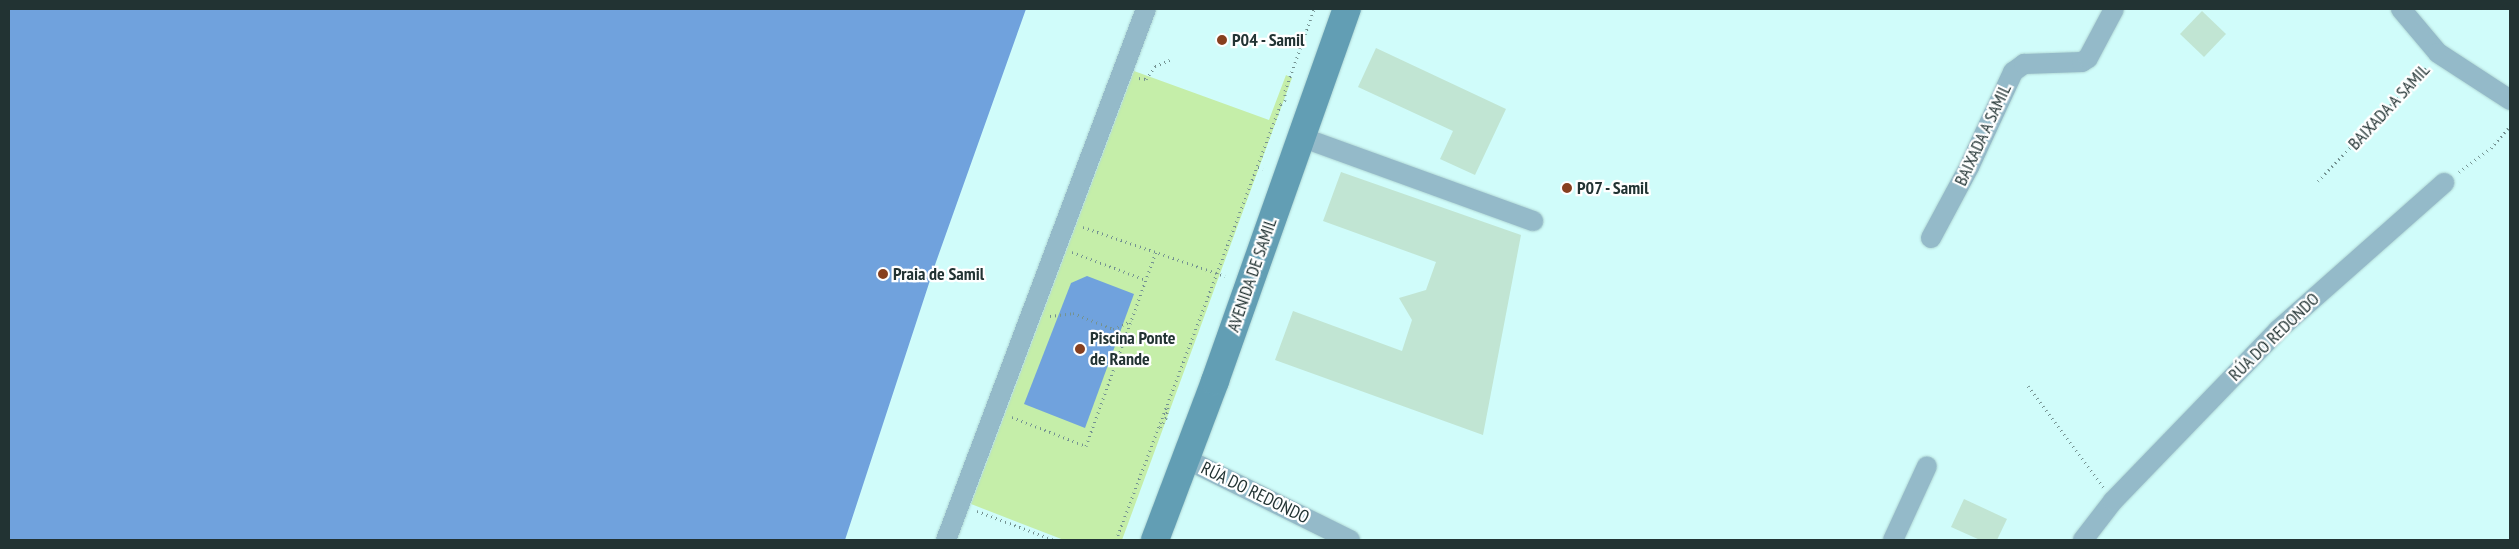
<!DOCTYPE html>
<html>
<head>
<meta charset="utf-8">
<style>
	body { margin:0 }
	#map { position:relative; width:2519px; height:549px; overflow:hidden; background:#d0fcfa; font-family:"PT Sans Narrow",sans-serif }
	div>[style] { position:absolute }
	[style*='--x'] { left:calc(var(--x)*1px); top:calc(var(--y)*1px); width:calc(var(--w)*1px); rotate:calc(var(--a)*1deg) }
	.green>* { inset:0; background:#c5eea9 }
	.water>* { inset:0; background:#70a2dd }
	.building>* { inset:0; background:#c1e5d3 }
	.path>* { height:3px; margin-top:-1.5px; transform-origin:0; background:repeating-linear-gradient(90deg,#749291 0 1px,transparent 0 5px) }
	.roads { filter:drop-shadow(0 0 1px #b1d8d6) drop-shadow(0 0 1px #b1d8d6) }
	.street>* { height:20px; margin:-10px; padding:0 10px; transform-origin:10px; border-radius:10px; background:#94bac9 }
	.secondary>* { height:28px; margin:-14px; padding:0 14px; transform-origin:14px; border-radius:14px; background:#629eb4 }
	.dots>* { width:14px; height:14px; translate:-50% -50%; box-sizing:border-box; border:2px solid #fff; border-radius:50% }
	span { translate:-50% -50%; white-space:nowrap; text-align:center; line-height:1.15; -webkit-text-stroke:4.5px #fff; paint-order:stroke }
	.poi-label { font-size:18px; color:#233; font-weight:700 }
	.left { translate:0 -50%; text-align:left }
	.street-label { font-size:18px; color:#233 }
	.frame { position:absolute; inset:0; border:10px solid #233; pointer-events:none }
</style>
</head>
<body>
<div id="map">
	<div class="green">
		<i style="clip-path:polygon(1134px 71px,1269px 120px,1286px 75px,1292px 78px,1122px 540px,1064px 540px,971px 504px)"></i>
	</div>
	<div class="water">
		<i style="clip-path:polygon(9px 9px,1026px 9px,936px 262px,845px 540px,9px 540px)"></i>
		<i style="clip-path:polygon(1087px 276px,1134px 294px,1085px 428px,1024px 404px,1071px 283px)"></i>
	</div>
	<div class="building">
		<i style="clip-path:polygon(2202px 11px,2226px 34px,2204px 57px,2180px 34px)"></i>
		<i style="clip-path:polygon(1376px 48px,1506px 109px,1475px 175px,1440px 159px,1453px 131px,1358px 87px)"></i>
		<i style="clip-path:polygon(1341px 172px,1521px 235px,1483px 435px,1275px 360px,1293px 311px,1402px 351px,1412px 320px,1399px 298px,1426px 290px,1436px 262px,1323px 221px)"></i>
		<i style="clip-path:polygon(1964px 499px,2007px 519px,1997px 540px,1980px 540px,1951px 527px)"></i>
	</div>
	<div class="path">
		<i style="--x:1139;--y:78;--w:7;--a:8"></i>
		<i style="--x:1146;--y:79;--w:16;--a:-55"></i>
		<i style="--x:1155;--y:66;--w:16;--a:-22"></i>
		<i style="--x:1258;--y:167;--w:5;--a:22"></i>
		<i style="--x:2459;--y:172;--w:40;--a:-37"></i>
		<i style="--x:2491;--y:148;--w:29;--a:-49"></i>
		<i style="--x:2318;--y:181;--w:159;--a:-46.3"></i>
		<i style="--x:1083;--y:227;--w:150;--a:19"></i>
		<i style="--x:1072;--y:252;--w:79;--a:20.7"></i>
		<i style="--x:1050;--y:316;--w:23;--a:-7"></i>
		<i style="--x:1073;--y:313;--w:43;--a:21.8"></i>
		<i style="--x:1113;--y:329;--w:20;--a:-24"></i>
		<i style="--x:2028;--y:386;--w:126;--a:53.4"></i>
		<i style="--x:1012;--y:417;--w:79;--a:21.4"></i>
		<i style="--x:1086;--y:446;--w:206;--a:-70.2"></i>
		<i style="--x:1160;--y:427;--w:11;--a:-56"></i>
		<i style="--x:1166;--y:418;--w:11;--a:-80"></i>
		<i style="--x:977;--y:511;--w:82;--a:20.6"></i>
		<i style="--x:1116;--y:540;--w:466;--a:-69.3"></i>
		<i style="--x:1281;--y:104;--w:6;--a:-45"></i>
		<i style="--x:1285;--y:100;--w:9;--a:-90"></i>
		<i style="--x:1285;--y:91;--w:87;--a:-70.5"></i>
	</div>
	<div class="roads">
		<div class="street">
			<i style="--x:2401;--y:9;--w:57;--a:49.9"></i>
			<i style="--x:2438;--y:53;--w:86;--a:33.1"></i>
			<i style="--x:1301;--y:137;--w:247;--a:19.9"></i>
			<i style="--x:1931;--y:238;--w:81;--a:-61.8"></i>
			<i style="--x:1969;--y:167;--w:105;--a:-65.1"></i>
			<i style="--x:2013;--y:72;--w:14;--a:-36"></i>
			<i style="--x:2024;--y:64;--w:58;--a:-2"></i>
			<i style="--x:2082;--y:62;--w:7;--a:-34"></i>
			<i style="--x:2088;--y:58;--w:55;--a:-62"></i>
			<i style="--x:1186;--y:459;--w:183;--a:26.3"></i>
			<i style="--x:946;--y:540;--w:567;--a:-69.36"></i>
			<i style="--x:1893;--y:540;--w:81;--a:-65.3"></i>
			<i style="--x:2083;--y:540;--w:49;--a:-52.4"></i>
			<i style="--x:2113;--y:501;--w:238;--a:-46"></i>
			<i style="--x:2278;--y:330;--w:222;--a:-41.5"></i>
		</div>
		<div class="secondary">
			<i style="--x:1155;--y:540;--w:170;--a:-69.3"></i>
			<i style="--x:1215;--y:381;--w:395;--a:-70.5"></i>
		</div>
	</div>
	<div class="dots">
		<i style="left:1222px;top:40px;background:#87401f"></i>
		<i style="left:1567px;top:188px;background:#87401f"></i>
		<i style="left:883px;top:274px;background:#87401f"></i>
		<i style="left:1080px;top:349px;background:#87401f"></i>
	</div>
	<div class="poi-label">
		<span class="left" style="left:1232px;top:40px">P04 - Samil</span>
		<span class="left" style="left:1577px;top:188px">P07 - Samil</span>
		<span class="left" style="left:893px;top:274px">Praia de Samil</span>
		<span class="left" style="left:1090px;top:349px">Piscina Ponte<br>de Rande</span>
	</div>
	<div class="street-label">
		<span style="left:2389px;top:107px;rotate:-47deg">BAIXADA A SAMIL</span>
		<span style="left:1983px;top:135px;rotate:-65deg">BAIXADA A SAMIL</span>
		<span style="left:1252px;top:275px;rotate:-71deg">AVENIDA DE SAMIL</span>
		<span style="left:2274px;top:337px;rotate:-44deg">RÚA DO REDONDO</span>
		<span style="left:1255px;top:493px;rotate:26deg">RÚA DO REDONDO</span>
	</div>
	<div class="frame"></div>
</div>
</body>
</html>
